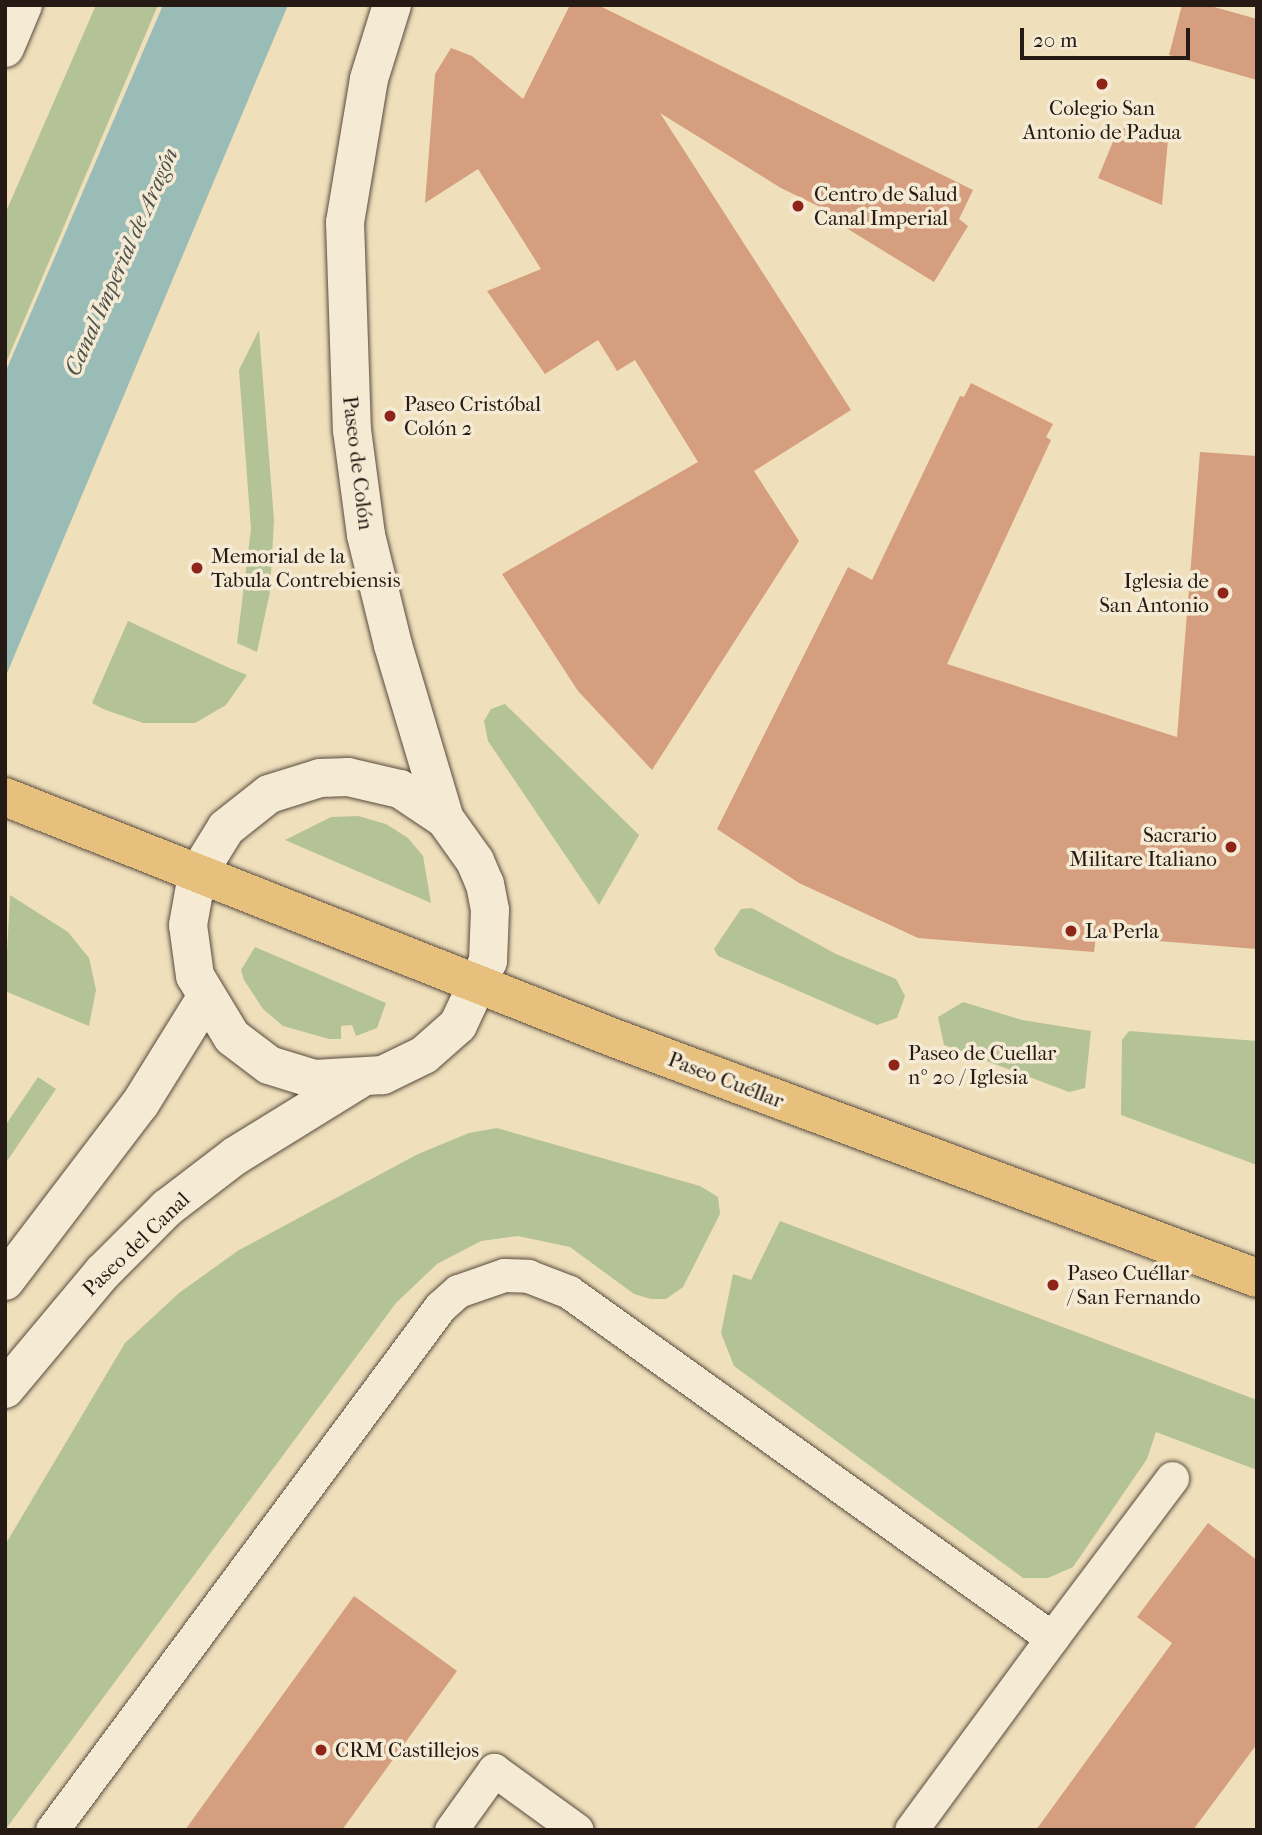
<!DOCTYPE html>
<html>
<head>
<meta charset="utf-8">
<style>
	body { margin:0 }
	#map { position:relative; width:1262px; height:1835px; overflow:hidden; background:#efdfbb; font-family:"IM FELL French Canon",serif }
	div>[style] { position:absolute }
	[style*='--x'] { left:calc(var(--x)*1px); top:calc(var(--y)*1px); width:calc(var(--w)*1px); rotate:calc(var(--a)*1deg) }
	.green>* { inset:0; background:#b3c395 }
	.water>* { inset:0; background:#9abcb6 }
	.building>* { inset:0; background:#d59e7e }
	.roads { filter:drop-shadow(0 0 2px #584b3e) drop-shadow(0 0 2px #584b3e) }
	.lane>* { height:33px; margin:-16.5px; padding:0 16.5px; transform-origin:16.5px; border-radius:16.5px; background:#f5ead3 }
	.secondary>* { height:38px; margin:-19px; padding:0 19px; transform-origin:19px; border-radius:19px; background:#f5ead3 }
	.primary>* { height:38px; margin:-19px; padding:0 19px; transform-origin:19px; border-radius:19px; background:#e8c07e }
	.dots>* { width:19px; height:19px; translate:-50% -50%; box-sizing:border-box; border:4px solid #f5ead3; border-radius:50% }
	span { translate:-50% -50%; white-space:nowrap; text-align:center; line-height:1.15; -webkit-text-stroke:7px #f5ead3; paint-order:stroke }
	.poi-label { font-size:21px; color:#251a14 }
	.left { translate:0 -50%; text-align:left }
	.right { translate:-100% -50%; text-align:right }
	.street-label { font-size:21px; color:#251a14 }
	.water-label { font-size:23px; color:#4e534d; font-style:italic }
	.frame { position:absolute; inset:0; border:7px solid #251a14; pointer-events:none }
	.scale { position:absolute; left:1020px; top:28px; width:170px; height:32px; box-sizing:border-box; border:4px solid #251a14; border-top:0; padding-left:9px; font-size:21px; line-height:24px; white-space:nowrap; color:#251a14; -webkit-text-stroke:5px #f5ead3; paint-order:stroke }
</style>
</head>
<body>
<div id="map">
	<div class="green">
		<i style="clip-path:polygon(96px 5px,158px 5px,5px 365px,5px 214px)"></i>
		<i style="clip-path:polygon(259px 330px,274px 520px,270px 592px,257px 652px,237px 643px,251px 529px,239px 370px)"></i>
		<i style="clip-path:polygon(128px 621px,227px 667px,247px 675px,226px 705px,195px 723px,143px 723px,103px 709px,92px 703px)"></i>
		<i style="clip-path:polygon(505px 704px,639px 835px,599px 905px,488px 741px,484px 721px,491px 709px)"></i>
		<i style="clip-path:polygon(358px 816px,386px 824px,408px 838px,423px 856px,431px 903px,285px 840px,331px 817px)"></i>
		<i style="clip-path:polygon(10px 895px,68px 932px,89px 958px,96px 990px,89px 1026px,5px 991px)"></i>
		<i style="clip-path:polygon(752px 908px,836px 954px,896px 979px,905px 996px,897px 1018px,877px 1025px,718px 956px,714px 949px,741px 909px)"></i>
		<i style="clip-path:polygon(255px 947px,386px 1003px,377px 1028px,356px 1036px,352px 1025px,341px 1026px,341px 1039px,329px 1039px,283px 1026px,263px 1009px,244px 980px,241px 970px)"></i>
		<i style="clip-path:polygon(963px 1002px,1022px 1020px,1091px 1031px,1085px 1088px,1069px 1092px,944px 1045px,938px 1017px)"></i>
		<i style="clip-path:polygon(1129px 1031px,1257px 1041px,1257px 1165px,1121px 1115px,1122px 1040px)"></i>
		<i style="clip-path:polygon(38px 1077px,56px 1089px,5px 1164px,5px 1126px)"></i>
		<i style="clip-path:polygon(497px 1128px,700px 1186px,718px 1197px,720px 1214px,683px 1287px,666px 1299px,651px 1299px,634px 1294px,570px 1247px,518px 1236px,481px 1241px,437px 1264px,396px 1303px,5px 1830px,5px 1545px,125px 1343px,179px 1293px,239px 1250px,418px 1154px,469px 1133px)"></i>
		<i style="clip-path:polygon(780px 1221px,1257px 1400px,1257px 1470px,1156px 1432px,1147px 1459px,1073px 1567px,1048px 1578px,1023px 1578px,734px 1366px,721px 1333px,733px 1274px,751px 1280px)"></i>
	</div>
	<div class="water">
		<i style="clip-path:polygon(163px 5px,288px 5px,5px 678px,5px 373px)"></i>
	</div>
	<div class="building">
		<i style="clip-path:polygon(570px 5px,598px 5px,973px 190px,959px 219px,968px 226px,934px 282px,843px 226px,845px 219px,781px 188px,660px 113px,851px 410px,754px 471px,799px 541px,652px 770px,578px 691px,502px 574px,698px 462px,635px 360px,617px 371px,598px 340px,545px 374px,487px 291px,541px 269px,478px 169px,425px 203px,435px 74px,451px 48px,472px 56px,523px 99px)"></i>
		<i style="clip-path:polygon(1182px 5px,1207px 5px,1257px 19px,1257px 80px,1169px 55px)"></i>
		<i style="clip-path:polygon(1119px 127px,1168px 140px,1162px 205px,1098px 178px)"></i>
		<i style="clip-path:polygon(971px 383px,1053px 424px,1046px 437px,1051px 440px,947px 664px,1177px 737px,1200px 452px,1257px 456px,1257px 949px,1096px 936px,1094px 952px,918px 938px,799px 883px,717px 829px,848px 567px,872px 580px,960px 396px,964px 397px)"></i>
		<i style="clip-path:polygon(1208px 1523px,1257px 1560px,1257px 1744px,1193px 1830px,1036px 1830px,1172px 1643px,1137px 1617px)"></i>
		<i style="clip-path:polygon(354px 1596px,457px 1671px,342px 1830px,185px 1830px)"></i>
	</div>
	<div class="roads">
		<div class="lane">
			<i style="--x:1052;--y:1638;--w:200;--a:-53.1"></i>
			<i style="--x:52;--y:1830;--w:651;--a:-53.43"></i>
			<i style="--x:440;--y:1307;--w:24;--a:-42"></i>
			<i style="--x:458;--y:1291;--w:49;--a:-19.2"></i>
			<i style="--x:504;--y:1275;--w:24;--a:2"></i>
			<i style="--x:528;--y:1276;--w:44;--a:21.3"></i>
			<i style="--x:569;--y:1292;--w:594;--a:35.62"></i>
			<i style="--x:1052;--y:1638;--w:238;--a:126.3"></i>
			<i style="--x:451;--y:1830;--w:74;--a:-54.4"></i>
			<i style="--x:494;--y:1770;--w:102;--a:35.9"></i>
		</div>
		<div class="secondary">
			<i style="--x:392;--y:5;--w:77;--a:107.3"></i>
			<i style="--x:369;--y:79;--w:145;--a:99.5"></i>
			<i style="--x:345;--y:222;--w:208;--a:88.1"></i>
			<i style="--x:352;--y:430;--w:106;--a:82.4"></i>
			<i style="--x:366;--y:535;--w:113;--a:76.2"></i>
			<i style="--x:393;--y:645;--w:182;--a:73.4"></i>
			<i style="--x:445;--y:819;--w:52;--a:54.5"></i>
			<i style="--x:475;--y:861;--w:25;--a:67"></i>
			<i style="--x:485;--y:884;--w:26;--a:79"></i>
			<i style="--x:490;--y:910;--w:51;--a:92.2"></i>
			<i style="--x:488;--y:961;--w:71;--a:115.1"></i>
			<i style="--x:458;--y:1025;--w:45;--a:138.6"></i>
			<i style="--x:424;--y:1055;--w:46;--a:154"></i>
			<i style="--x:383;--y:1075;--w:69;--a:176.7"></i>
			<i style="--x:314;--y:1079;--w:47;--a:-162.7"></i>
			<i style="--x:269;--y:1065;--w:46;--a:-142.9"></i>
			<i style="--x:232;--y:1037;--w:71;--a:-121.2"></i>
			<i style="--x:195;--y:976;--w:51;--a:-97.8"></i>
			<i style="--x:188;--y:925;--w:51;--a:-79.8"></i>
			<i style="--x:197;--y:875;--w:55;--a:-58.3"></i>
			<i style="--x:226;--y:828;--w:55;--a:-38.3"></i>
			<i style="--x:269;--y:794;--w:53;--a:-17.4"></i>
			<i style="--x:320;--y:778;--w:28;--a:-2"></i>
			<i style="--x:348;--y:777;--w:53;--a:13"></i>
			<i style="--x:400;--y:789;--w:54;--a:33.7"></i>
			<i style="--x:5;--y:48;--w:47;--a:-67.3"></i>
			<i style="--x:5;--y:1281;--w:223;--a:-52.7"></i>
			<i style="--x:140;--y:1104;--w:123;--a:-58.2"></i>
			<i style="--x:5;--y:1389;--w:153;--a:-50.1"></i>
			<i style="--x:103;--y:1272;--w:91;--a:-45"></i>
			<i style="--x:167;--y:1208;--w:86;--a:-37.4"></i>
			<i style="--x:235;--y:1156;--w:145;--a:-31.7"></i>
		</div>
		<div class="primary">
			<i style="--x:5;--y:797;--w:655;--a:21.59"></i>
			<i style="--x:614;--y:1038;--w:686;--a:20.47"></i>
		</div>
	</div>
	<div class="dots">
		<i style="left:1102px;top:84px;background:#8f2418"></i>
		<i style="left:798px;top:206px;background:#8f2418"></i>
		<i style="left:390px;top:416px;background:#8f2418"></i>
		<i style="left:197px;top:568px;background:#8f2418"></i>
		<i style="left:1223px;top:593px;background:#8f2418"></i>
		<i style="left:1231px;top:847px;background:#8f2418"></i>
		<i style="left:1071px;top:931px;background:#8f2418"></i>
		<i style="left:894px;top:1065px;background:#8f2418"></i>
		<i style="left:1053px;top:1285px;background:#8f2418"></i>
		<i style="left:321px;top:1750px;background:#8f2418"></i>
	</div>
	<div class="poi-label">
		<span style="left:1102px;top:120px">Colegio San<br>Antonio de Padua</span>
		<span class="left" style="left:814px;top:206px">Centro de Salud<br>Canal Imperial</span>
		<span class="left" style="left:404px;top:416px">Paseo Cristóbal<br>Colón 2</span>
		<span class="left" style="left:211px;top:568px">Memorial de la<br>Tabula Contrebiensis</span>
		<span class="right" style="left:1209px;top:593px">Iglesia de<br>San Antonio</span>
		<span class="right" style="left:1217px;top:847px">Sacrario<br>Militare Italiano</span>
		<span class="left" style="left:1085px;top:931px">La Perla</span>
		<span class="left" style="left:908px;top:1065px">Paseo de Cuellar<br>nº 20 / Iglesia</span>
		<span class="left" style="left:1067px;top:1285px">Paseo Cuéllar<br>/ San Fernando</span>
		<span class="left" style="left:335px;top:1750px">CRM Castillejos</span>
	</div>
	<div class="street-label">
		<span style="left:358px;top:463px;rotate:83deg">Paseo de Colón</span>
		<span style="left:726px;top:1080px;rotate:21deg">Paseo Cuéllar</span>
		<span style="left:136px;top:1244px;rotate:-44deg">Paseo del Canal</span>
	</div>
	<div class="water-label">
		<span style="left:122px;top:262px;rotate:-66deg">Canal Imperial de Aragón</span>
	</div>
	<div class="frame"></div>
	<div class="scale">20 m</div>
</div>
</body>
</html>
